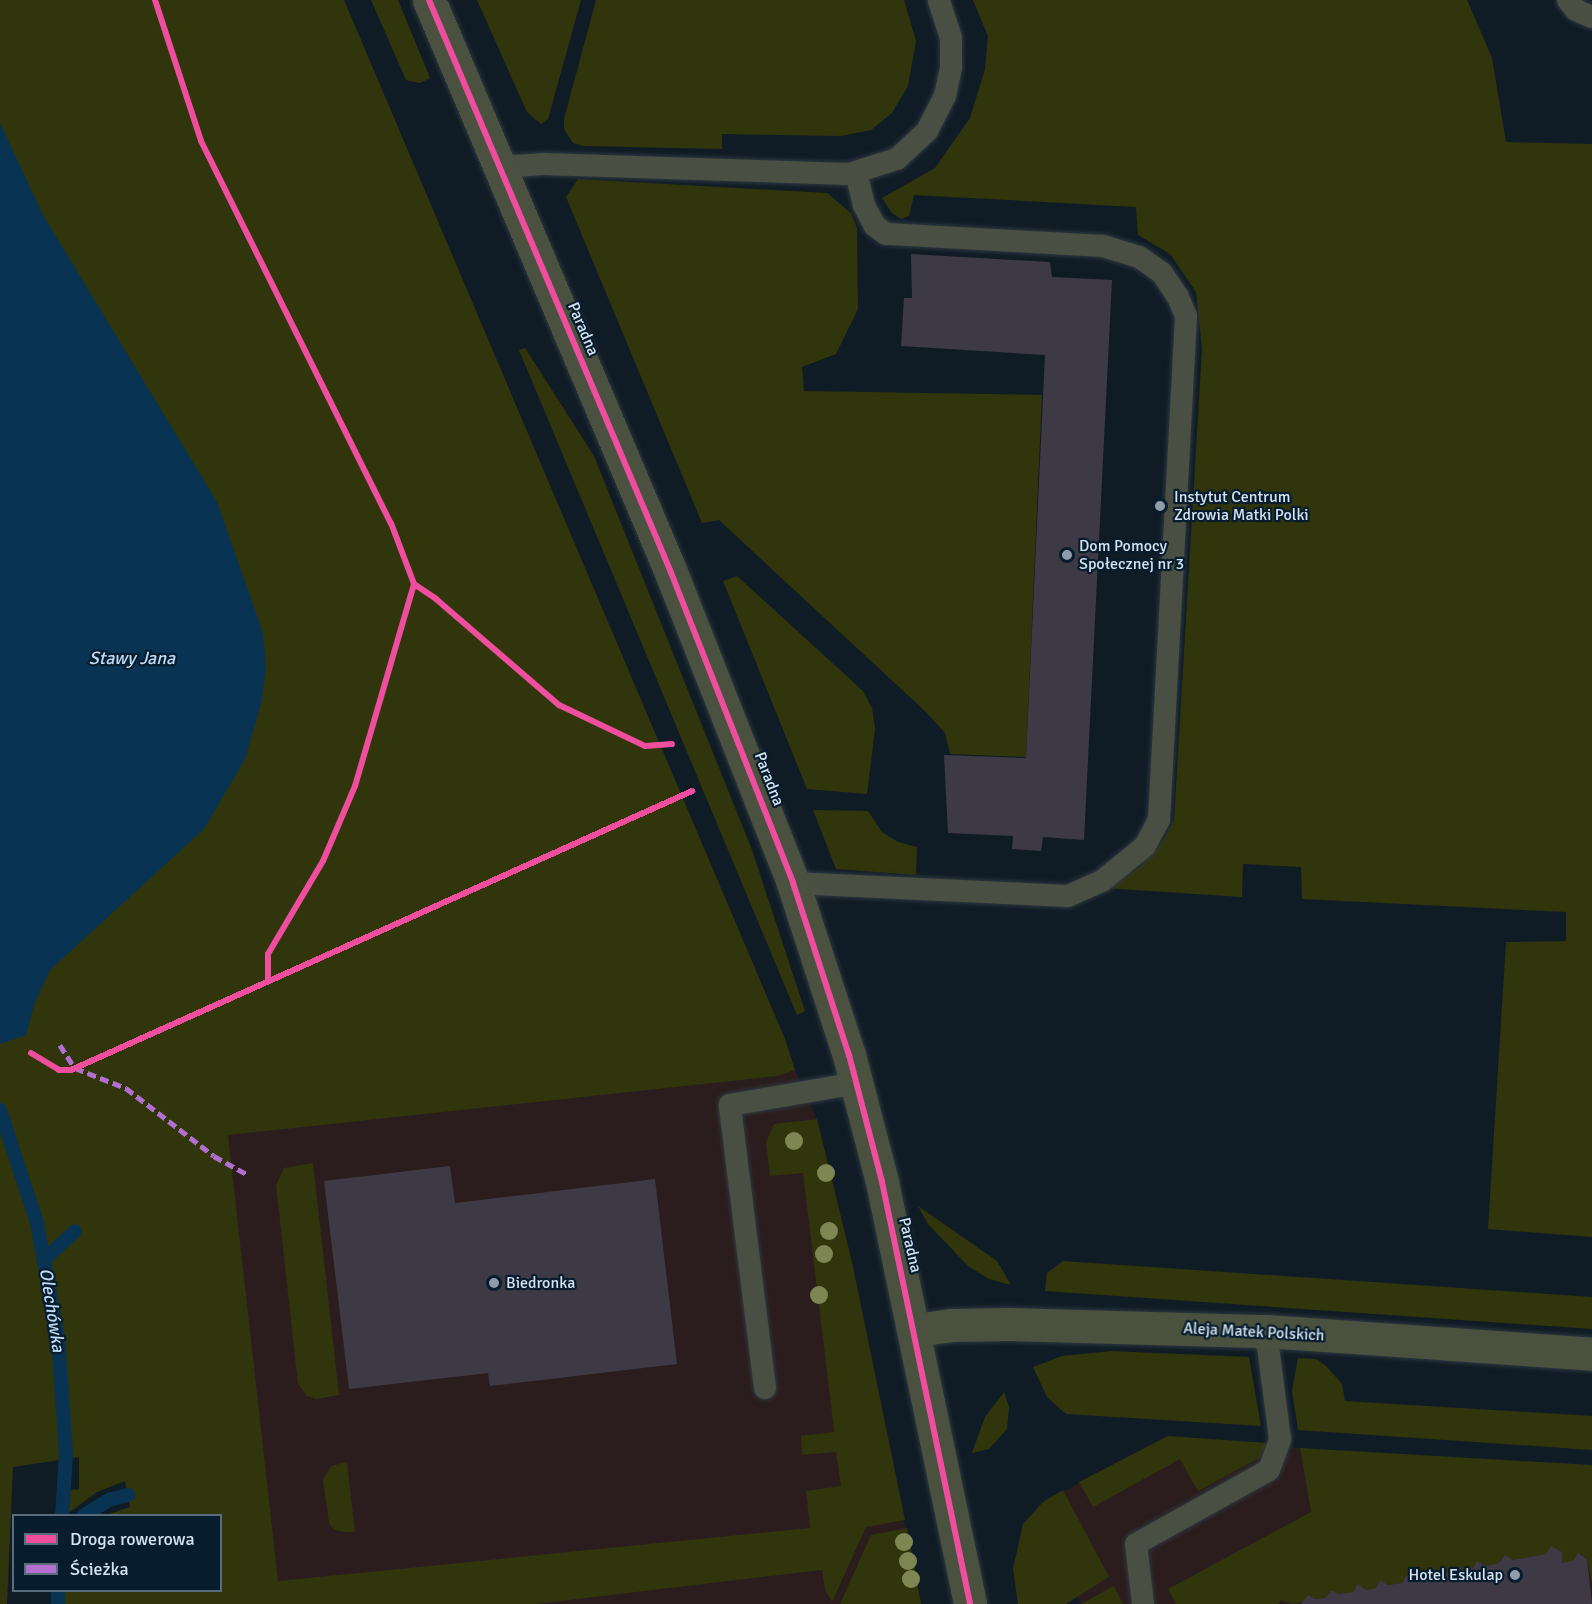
<!DOCTYPE html>
<html>
<head>
<meta charset="utf-8">
<style>
	body { margin:0 }
	#map { position:relative; width:1592px; height:1604px; overflow:hidden; background:#101c25; font-family:Signika,sans-serif }
	div>[style] { position:absolute }
	[style*='--x'] { left:calc(var(--x)*1px); top:calc(var(--y)*1px); width:calc(var(--w)*1px); rotate:calc(var(--a)*1deg) }
	.commercial>* { inset:0; background:#2b1d1d }
	.green>* { inset:0; background:#31350b }
	.water>* { inset:0; background:#093353 }
	.stream>* { height:14px; margin:-7px; padding:0 7px; transform-origin:7px; border-radius:7px; background:#093353 }
	.building>* { inset:0; background:#3d3a46 }
	.roads { filter:drop-shadow(0 0 2px #2d3740) drop-shadow(0 0 2px #2d3740) }
	.lane>* { height:22px; margin:-11px; padding:0 11px; transform-origin:11px; border-radius:11px; background:#494f43 }
	.secondary>* { height:33px; margin:-16.5px; padding:0 16.5px; transform-origin:16.5px; border-radius:16.5px; background:#4b513f }
	.quiet>* { height:4.5px; margin-top:-2.25px; transform-origin:0; background:repeating-linear-gradient(90deg,#b36fd0 0 9px,transparent 0 13.5px) }
	.cycleway>* { height:6px; margin:-3px; padding:0 3px; transform-origin:3px; border-radius:3px; background:#ef4d9e }
	.trees>* { width:18px; height:18px; margin:-9px; border-radius:50%; background:#7e8753 }
	.dots>* { width:16px; height:16px; translate:-50% -50%; box-sizing:border-box; border:3px solid #071d2e; border-radius:50% }
	span { translate:-50% -50%; white-space:nowrap; text-align:center; line-height:1.15; -webkit-text-stroke:4.5px #071d2e; paint-order:stroke }
	.street-label { font-size:16px; color:#d5e2ef }
	.poi-label { font-size:16px; color:#d5e2ef }
	.left { translate:0 -50%; text-align:left }
	.right { translate:-100% -50%; text-align:right }
	.water-label { font-size:18px; color:#bedbf8; font-style:italic }
	.legend { position:absolute; left:12px; top:1514px; width:210px; height:78px; box-sizing:border-box; background:#071d2e; border:2px solid #596c7b; margin:0; padding:8px 10px; list-style:none; font-size:18px; color:#d5e2ef }
	.legend li { display:flex; align-items:center; gap:12px; height:30px }
	.legend b { width:30px; border:2px solid #596c7b }
</style>
</head>
<body>
<div id="map">
	<div class="commercial">
		<i style="clip-path:polygon(795px 1070px,817px 1119px,833px 1182px,921px 1604px,280px 1604px,227px 1134px,777px 1076px)"></i>
		<i style="clip-path:polygon(1168px 1436px,1300px 1448px,1311px 1512px,1592px 1532px,1592px 1604px,1080px 1604px,1049px 1499px)"></i>
	</div>
	<div class="green">
		<i style="clip-path:polygon(0 0,344px 0,785px 1039px,795px 1070px,777px 1076px,228px 1135px,278px 1581px,810px 1528px,806px 1491px,841px 1486px,836px 1452px,802px 1455px,801px 1436px,834px 1432px,832px 1413px,803px 1173px,770px 1176px,766px 1142px,774px 1124px,817px 1119px,852px 1262px,905px 1520px,866px 1527px,832px 1602px,825px 1590px,822px 1570px,535px 1604px,61px 1604px,62px 1591px,220px 1590px,220px 1516px,106px 1515px,130px 1507px,125px 1481px,97px 1492px,66px 1515px,67px 1491px,79px 1489px,79px 1457px,13px 1467px,7px 1604px,0 1604px)"></i>
		<i style="clip-path:polygon(371px 0,398px 0,430px 78px,420px 83px,406px 80px)"></i>
		<i style="clip-path:polygon(477px 0,581px 0,548px 119px,541px 124px,527px 112px)"></i>
		<i style="clip-path:polygon(596px 0,904px 0,916px 41px,908px 86px,892px 113px,871px 130px,841px 136px,722px 134px,722px 149px,583px 146px,573px 143px,564px 129px,564px 119px)"></i>
		<i style="clip-path:polygon(973px 0,1467px 0,1492px 58px,1506px 142px,1592px 144px,1592px 1237px,1488px 1229px,1506px 942px,1566px 941px,1566px 912px,1302px 899px,1301px 867px,1243px 864px,1242px 897px,1104px 888px,1138px 868px,1162px 842px,1174px 820px,1202px 349px,1196px 292px,1170px 254px,1138px 235px,1136px 207px,914px 195px,909px 216px,901px 219px,891px 212px,882px 198px,935px 168px,970px 118px,985px 69px,988px 36px)"></i>
		<i style="clip-path:polygon(578px 179px,827px 193px,851px 213px,857px 228px,858px 309px,836px 354px,802px 367px,804px 391px,1042px 395px,1026px 757px,950px 754px,945px 733px,926px 712px,719px 520px,702px 523px,566px 197px)"></i>
		<i style="clip-path:polygon(525px 348px,594px 456px,752px 850px,805px 1011px,797px 1015px,519px 350px)"></i>
		<i style="clip-path:polygon(737px 576px,863px 691px,872px 708px,875px 729px,867px 794px,807px 789px,723px 581px)"></i>
		<i style="clip-path:polygon(813px 810px,868px 811px,882px 832px,898px 842px,917px 847px,916px 875px,836px 869px)"></i>
		<i style="clip-path:polygon(313px 1163px,339px 1395px,316px 1399px,307px 1396px,298px 1384px,276px 1185px,284px 1168px)"></i>
		<i style="clip-path:polygon(918px 1206px,997px 1261px,1011px 1285px,989px 1279px,968px 1266px,928px 1224px)"></i>
		<i style="clip-path:polygon(1063px 1261px,1592px 1297px,1592px 1329px,1045px 1291px,1047px 1273px)"></i>
		<i style="clip-path:polygon(1111px 1351px,1249px 1357px,1261px 1426px,1066px 1414px,1047px 1397px,1033px 1367px,1062px 1356px)"></i>
		<i style="clip-path:polygon(1298px 1358px,1316px 1359px,1326px 1366px,1342px 1384px,1345px 1401px,1592px 1416px,1592px 1450px,1298px 1430px,1292px 1391px)"></i>
		<i style="clip-path:polygon(1004px 1392px,1009px 1407px,1007px 1429px,989px 1449px,972px 1453px,985px 1417px)"></i>
		<i style="clip-path:polygon(1168px 1436px,1267px 1443px,1261px 1457px,1198px 1491px,1180px 1459px,1093px 1507px,1079px 1482px)"></i>
		<i style="clip-path:polygon(1300px 1448px,1592px 1465px,1592px 1584px,1587px 1559px,1579px 1553px,1574px 1560px,1562px 1563px,1546px 1554px,1513px 1560px,1505px 1555px,1499px 1563px,1486px 1566px,1478px 1561px,1473px 1568px,1464px 1570px,1456px 1566px,1451px 1573px,1437px 1576px,1429px 1571px,1424px 1578px,1415px 1580px,1407px 1575px,1402px 1583px,1388px 1585px,1380px 1580px,1376px 1588px,1366px 1590px,1358px 1585px,1353px 1592px,1338px 1594px,1332px 1590px,1325px 1598px,1315px 1599px,1308px 1595px,1303px 1602px,1293px 1604px,1281px 1600px,1278px 1604px,1176px 1604px,1168px 1589px,1311px 1512px)"></i>
		<i style="clip-path:polygon(347px 1462px,355px 1532px,347px 1532px,334px 1530px,329px 1523px,323px 1480px,331px 1466px)"></i>
		<i style="clip-path:polygon(1063px 1490px,1109px 1577px,1066px 1604px,1018px 1604px,1013px 1569px,1023px 1524px,1043px 1502px)"></i>
		<i style="clip-path:polygon(907px 1528px,921px 1604px,840px 1604px,871px 1535px)"></i>
		<i style="clip-path:polygon(1114px 1586px,1123px 1604px,1081px 1604px)"></i>
	</div>
	<div class="water">
		<i style="clip-path:polygon(0 123px,43px 215px,217px 502px,263px 633px,266px 667px,262px 700px,245px 759px,204px 829px,50px 970px,35px 1002px,26px 1035px,0 1044px)"></i>
	</div>
	<div class="stream">
		<i style="--x:0;--y:1110;--w:119;--a:71.9"></i>
		<i style="--x:37;--y:1223;--w:116;--a:79.6"></i>
		<i style="--x:58;--y:1337;--w:117;--a:86.1"></i>
		<i style="--x:66;--y:1454;--w:62;--a:93.7"></i>
		<i style="--x:44;--y:1260;--w:42;--a:-43.1"></i>
		<i style="--x:83;--y:1516;--w:31;--a:-32"></i>
		<i style="--x:109;--y:1500;--w:20;--a:-15"></i>
		<i style="--x:58;--y:1604;--w:14;--a:-90"></i>
	</div>
	<div class="building">
		<i style="clip-path:polygon(911px 254px,1050px 262px,1052px 277px,1112px 280px,1084px 840px,1043px 837px,1041px 851px,1012px 849px,1013px 836px,948px 833px,944px 755px,1026px 758px,1045px 355px,901px 346px,904px 298px,912px 298px)"></i>
		<i style="clip-path:polygon(450px 1166px,455px 1203px,655px 1179px,677px 1364px,490px 1386px,488px 1373px,349px 1389px,324px 1181px)"></i>
		<i style="clip-path:polygon(1551px 1546px,1562px 1552px,1562px 1563px,1574px 1560px,1578px 1553px,1587px 1559px,1592px 1604px,1301px 1604px,1308px 1595px,1315px 1599px,1325px 1598px,1332px 1590px,1338px 1594px,1353px 1592px,1358px 1584px,1366px 1590px,1376px 1588px,1380px 1580px,1388px 1585px,1402px 1583px,1407px 1575px,1415px 1580px,1424px 1578px,1429px 1570px,1437px 1576px,1451px 1573px,1456px 1566px,1464px 1570px,1473px 1568px,1477px 1561px,1486px 1566px,1499px 1563px,1505px 1555px,1513px 1560px,1546px 1554px)"></i>
	</div>
	<div class="roads">
		<div class="lane">
			<i style="--x:1568;--y:0;--w:13;--a:51"></i>
			<i style="--x:1576;--y:10;--w:17;--a:24"></i>
			<i style="--x:499;--y:167;--w:45;--a:-3.8"></i>
			<i style="--x:544;--y:164;--w:305;--a:1.9"></i>
			<i style="--x:849;--y:174;--w:50;--a:-17.4"></i>
			<i style="--x:897;--y:159;--w:41;--a:-43"></i>
			<i style="--x:927;--y:131;--w:39;--a:-63"></i>
			<i style="--x:945;--y:96;--w:30;--a:-78"></i>
			<i style="--x:951;--y:67;--w:29;--a:-90"></i>
			<i style="--x:951;--y:38;--w:40;--a:-108"></i>
			<i style="--x:793;--y:883;--w:275;--a:2.7"></i>
			<i style="--x:1068;--y:896;--w:37;--a:-24"></i>
			<i style="--x:1102;--y:881;--w:55;--a:-39.1"></i>
			<i style="--x:1145;--y:846;--w:30;--a:-62"></i>
			<i style="--x:1159;--y:820;--w:505;--a:-86.93"></i>
			<i style="--x:1186;--y:316;--w:21;--a:-113"></i>
			<i style="--x:1178;--y:297;--w:29;--a:-124"></i>
			<i style="--x:1162;--y:273;--w:28;--a:-145"></i>
			<i style="--x:1139;--y:257;--w:38;--a:-163"></i>
			<i style="--x:1103;--y:246;--w:217;--a:-176.8"></i>
			<i style="--x:886;--y:234;--w:14;--a:-144"></i>
			<i style="--x:875;--y:226;--w:24;--a:-118"></i>
			<i style="--x:864;--y:205;--w:33;--a:-104"></i>
			<i style="--x:765;--y:1388;--w:285;--a:-97.1"></i>
			<i style="--x:730;--y:1105;--w:129;--a:-9.8"></i>
			<i style="--x:1143;--y:1604;--w:60;--a:-96.7"></i>
			<i style="--x:1136;--y:1544;--w:152;--a:-29.1"></i>
			<i style="--x:1269;--y:1470;--w:33;--a:-70"></i>
			<i style="--x:1280;--y:1439;--w:109;--a:-97.4"></i>
		</div>
		<div class="secondary">
			<i style="--x:429;--y:0;--w:619;--a:67.08"></i>
			<i style="--x:670;--y:570;--w:336;--a:68.5"></i>
			<i style="--x:793;--y:883;--w:181;--a:72"></i>
			<i style="--x:849;--y:1055;--w:131;--a:75.4"></i>
			<i style="--x:882;--y:1182;--w:431;--a:78.2"></i>
			<i style="--x:916;--y:1330;--w:35;--a:-8"></i>
			<i style="--x:951;--y:1325;--w:58;--a:-1"></i>
			<i style="--x:1009;--y:1324;--w:257;--a:1.6"></i>
			<i style="--x:1266;--y:1331;--w:327;--a:4"></i>
		</div>
	</div>
	<div class="quiet">
		<i style="--x:60;--y:1045;--w:27;--a:57"></i>
		<i style="--x:75;--y:1068;--w:55;--a:21.4"></i>
		<i style="--x:126;--y:1088;--w:111;--a:37.7"></i>
		<i style="--x:214;--y:1156;--w:38;--a:29"></i>
	</div>
	<div class="cycleway">
		<i style="--x:155;--y:0;--w:148;--a:71.9"></i>
		<i style="--x:201;--y:141;--w:427;--a:63.6"></i>
		<i style="--x:391;--y:523;--w:65;--a:69.3"></i>
		<i style="--x:414;--y:584;--w:27;--a:34"></i>
		<i style="--x:436;--y:599;--w:162;--a:40.8"></i>
		<i style="--x:559;--y:705;--w:95;--a:25.5"></i>
		<i style="--x:645;--y:746;--w:27;--a:-4"></i>
		<i style="--x:429;--y:0;--w:619;--a:67.08"></i>
		<i style="--x:670;--y:570;--w:336;--a:68.5"></i>
		<i style="--x:793;--y:883;--w:181;--a:72"></i>
		<i style="--x:849;--y:1055;--w:131;--a:75.4"></i>
		<i style="--x:882;--y:1182;--w:431;--a:78.2"></i>
		<i style="--x:268;--y:981;--w:27;--a:-90"></i>
		<i style="--x:268;--y:954;--w:108;--a:-59.4"></i>
		<i style="--x:323;--y:861;--w:82;--a:-66.9"></i>
		<i style="--x:355;--y:786;--w:210;--a:-73.7"></i>
		<i style="--x:31;--y:1053;--w:33;--a:31"></i>
		<i style="--x:59;--y:1070;--w:12;--a:0"></i>
		<i style="--x:71;--y:1070;--w:681;--a:-24.19"></i>
	</div>
	<div class="trees">
		<i style="left:794px;top:1141px"></i>
		<i style="left:826px;top:1173px"></i>
		<i style="left:829px;top:1231px"></i>
		<i style="left:824px;top:1254px"></i>
		<i style="left:819px;top:1295px"></i>
		<i style="left:904px;top:1542px"></i>
		<i style="left:908px;top:1561px"></i>
		<i style="left:911px;top:1579px"></i>
	</div>
	<div class="dots">
		<i style="left:1160px;top:506px;background:#909da8"></i>
		<i style="left:1067px;top:555px;background:#909da8"></i>
		<i style="left:494px;top:1283px;background:#909da8"></i>
		<i style="left:1515px;top:1575px;background:#909da8"></i>
	</div>
	<div class="street-label">
		<span style="left:583px;top:329px;rotate:67deg">Paradna</span>
		<span style="left:769px;top:779px;rotate:69deg">Paradna</span>
		<span style="left:910px;top:1245px;rotate:77deg">Paradna</span>
		<span style="left:1254px;top:1332px;rotate:3deg">Aleja Matek Polskich</span>
	</div>
	<div class="poi-label">
		<span class="left" style="left:1174px;top:506px">Instytut Centrum<br>Zdrowia Matki Polki</span>
		<span class="left" style="left:1079px;top:555px">Dom Pomocy<br>Społecznej nr 3</span>
		<span class="left" style="left:506px;top:1283px">Biedronka</span>
		<span class="right" style="left:1503px;top:1575px">Hotel Eskulap</span>
	</div>
	<div class="water-label">
		<span style="left:132px;top:658px">Stawy Jana</span>
		<span style="left:52px;top:1310px;rotate:81deg">Olechówka</span>
	</div>
	<ul class="legend">
	<li><b style="height:8px;background:#ef4d9e"></b>Droga rowerowa</li>
	<li><b style="height:8px;background:#b36fd0"></b>Ścieżka</li>
	</ul>
</div>
</body>
</html>
